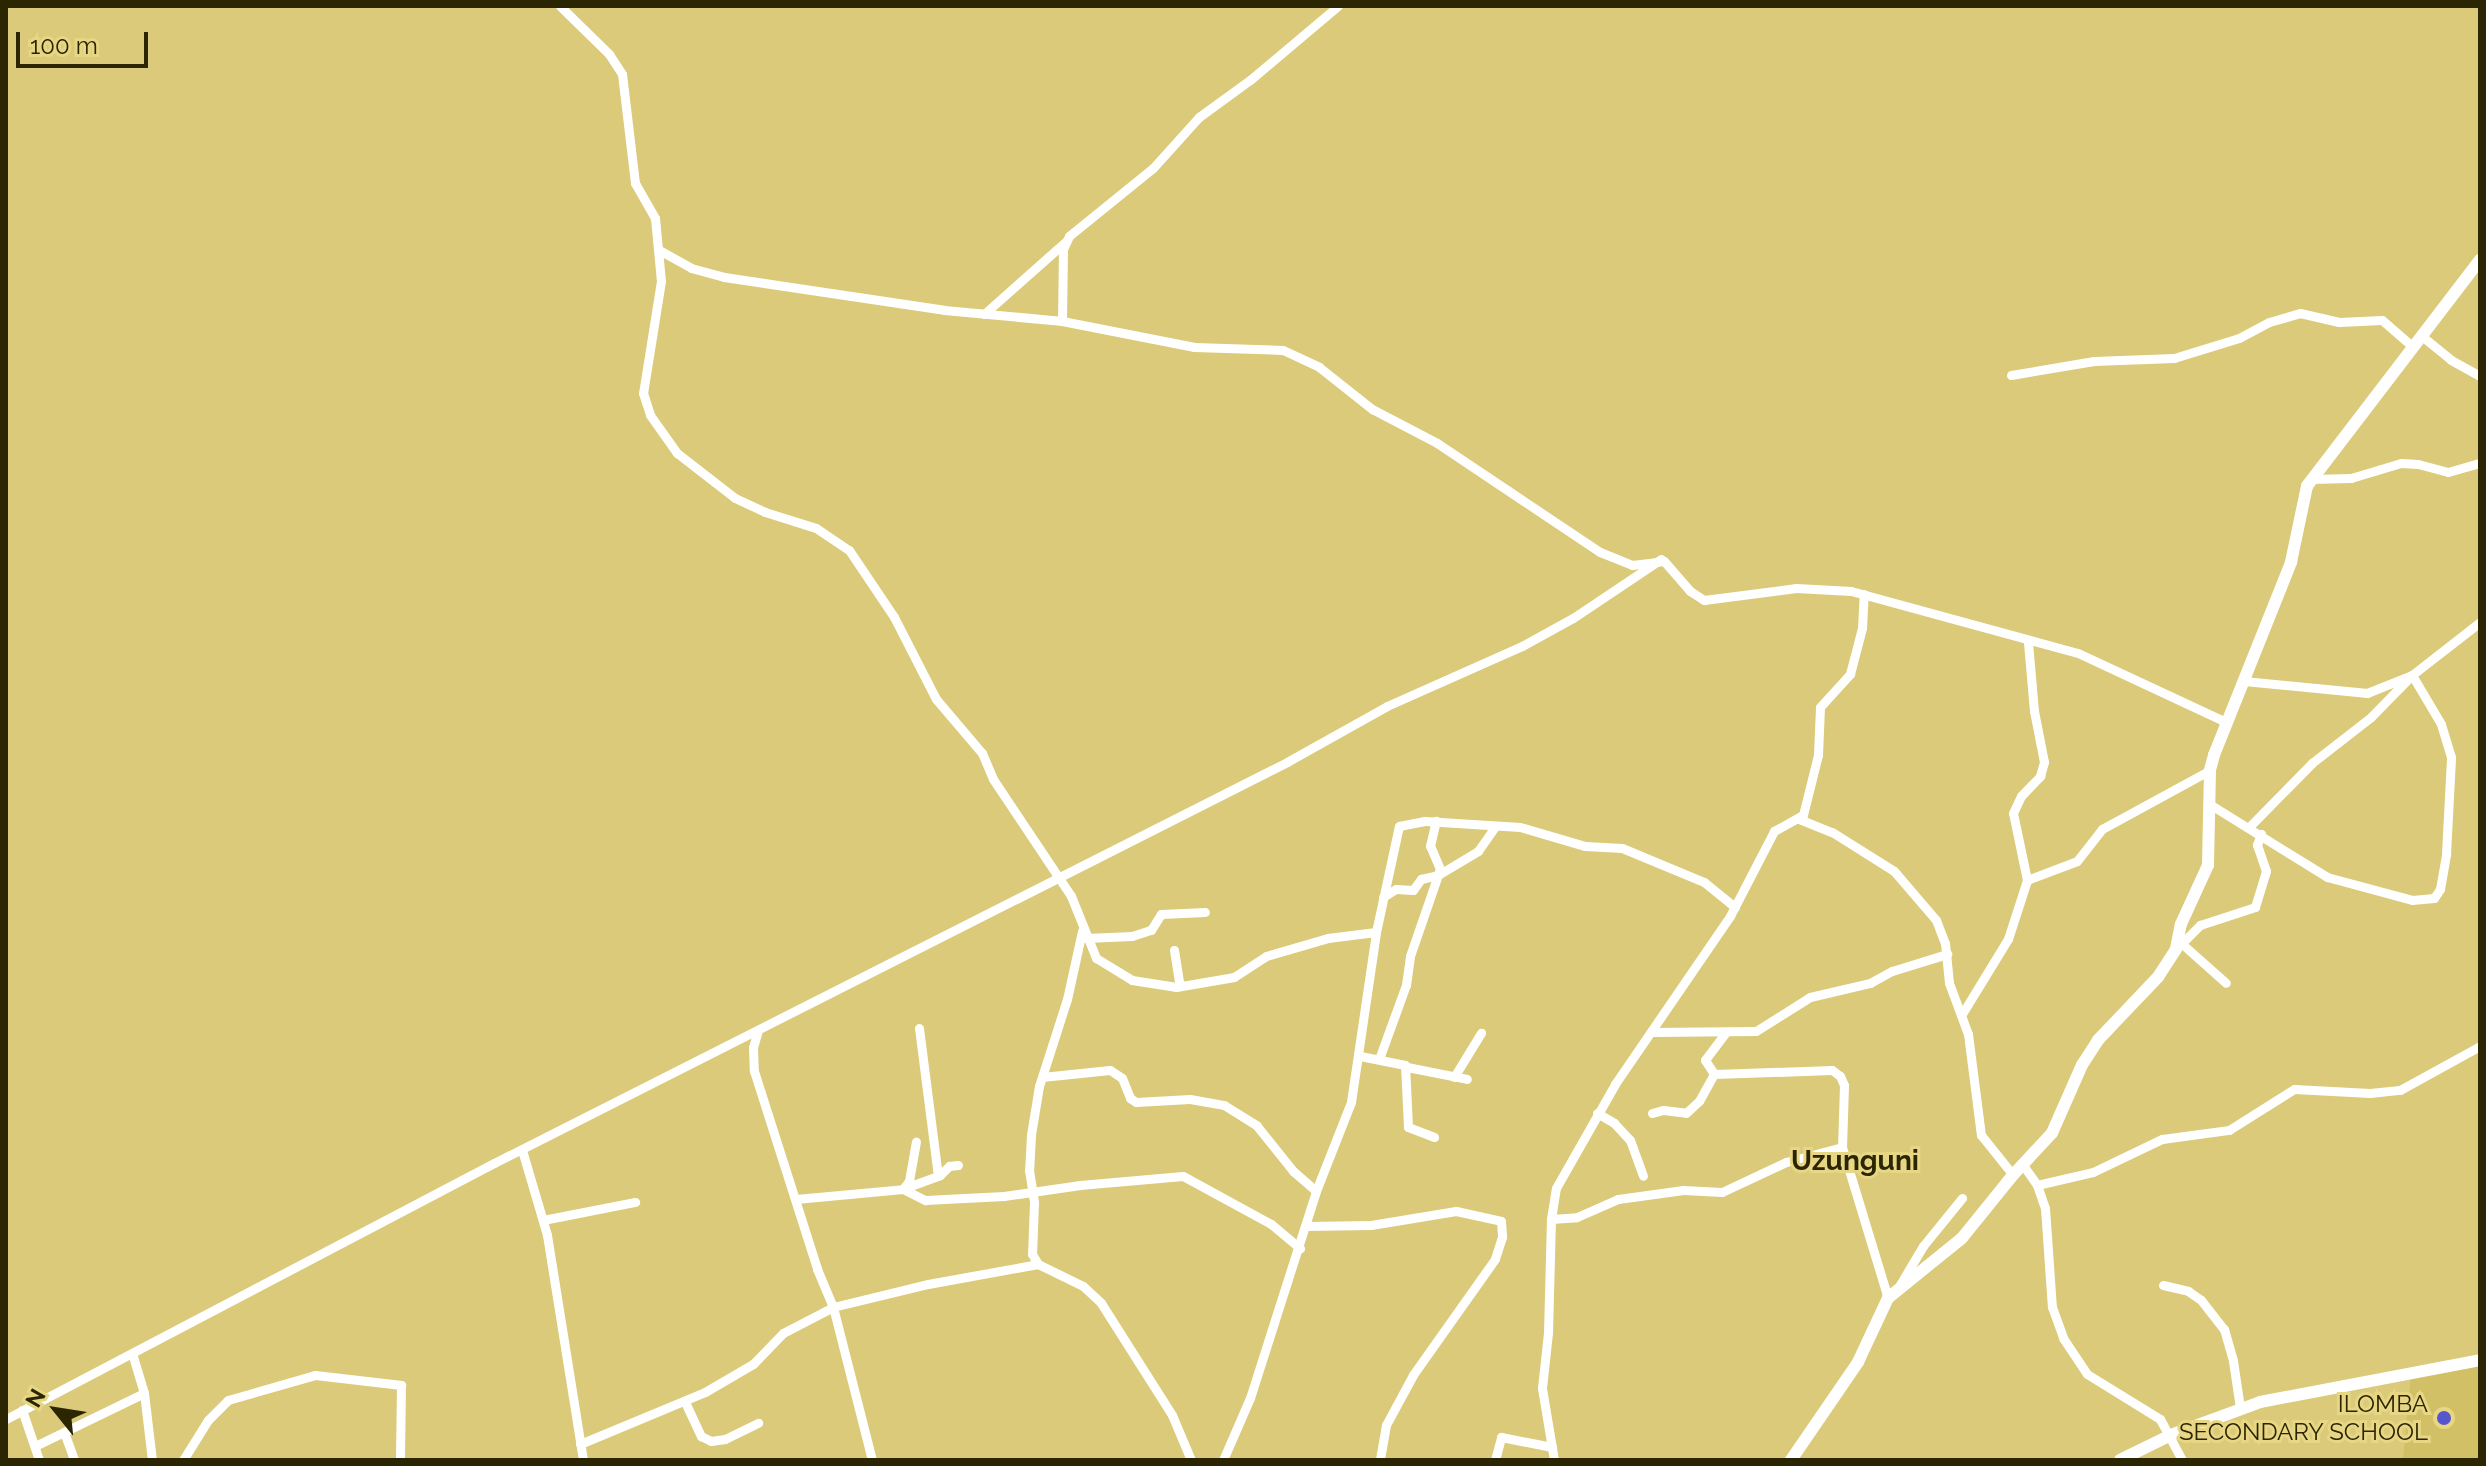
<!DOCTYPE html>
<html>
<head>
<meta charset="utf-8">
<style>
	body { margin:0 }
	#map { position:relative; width:2486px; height:1466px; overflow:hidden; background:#daca79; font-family:Raleway,sans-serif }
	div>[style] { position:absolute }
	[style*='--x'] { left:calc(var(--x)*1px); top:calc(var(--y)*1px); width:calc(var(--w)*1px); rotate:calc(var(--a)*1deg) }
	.built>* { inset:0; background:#d1c065 }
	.minor>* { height:9px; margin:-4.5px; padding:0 4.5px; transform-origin:4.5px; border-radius:4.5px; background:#fff }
	.tertiary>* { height:12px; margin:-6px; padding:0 6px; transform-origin:6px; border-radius:6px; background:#fff }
	.dots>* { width:22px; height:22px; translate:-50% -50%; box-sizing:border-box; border:4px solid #e7d785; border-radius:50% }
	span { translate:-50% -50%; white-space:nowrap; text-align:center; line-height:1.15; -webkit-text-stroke:6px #e7d785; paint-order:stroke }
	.poi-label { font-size:24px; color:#2c2502 }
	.right { translate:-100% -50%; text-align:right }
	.quarter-label { font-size:28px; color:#2c2502; font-weight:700 }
	.frame { position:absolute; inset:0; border:8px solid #2c2502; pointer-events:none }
	.north { position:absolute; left:16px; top:1370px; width:80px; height:80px; -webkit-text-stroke:6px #e7d785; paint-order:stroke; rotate:300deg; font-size:22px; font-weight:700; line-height:32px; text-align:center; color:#2c2502 }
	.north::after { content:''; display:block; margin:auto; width:28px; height:36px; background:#2c2502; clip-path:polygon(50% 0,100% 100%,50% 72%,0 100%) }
	.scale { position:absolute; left:16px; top:32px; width:132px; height:36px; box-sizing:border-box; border:4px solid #2c2502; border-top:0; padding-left:10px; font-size:24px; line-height:28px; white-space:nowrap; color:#2c2502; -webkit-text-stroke:6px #e7d785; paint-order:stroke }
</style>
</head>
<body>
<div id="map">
	<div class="built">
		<i style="clip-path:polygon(2480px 1361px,2480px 1460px,2403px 1460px,2411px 1376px)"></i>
	</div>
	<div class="minor">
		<i style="--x:560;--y:6;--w:69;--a:44.4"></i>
		<i style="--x:609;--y:54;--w:24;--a:57"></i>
		<i style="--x:622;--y:74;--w:110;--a:83.2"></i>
		<i style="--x:635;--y:183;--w:40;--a:60.3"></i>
		<i style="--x:655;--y:218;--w:63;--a:84.6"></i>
		<i style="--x:661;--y:281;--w:113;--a:99.1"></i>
		<i style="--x:643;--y:393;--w:23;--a:72"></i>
		<i style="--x:650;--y:415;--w:47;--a:54.6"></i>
		<i style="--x:677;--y:453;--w:73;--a:37.8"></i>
		<i style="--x:735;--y:498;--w:33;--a:25"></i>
		<i style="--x:765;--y:512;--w:53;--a:17.4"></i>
		<i style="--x:816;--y:528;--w:40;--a:34"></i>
		<i style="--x:849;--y:550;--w:81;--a:56.1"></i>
		<i style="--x:894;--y:617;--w:92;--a:62.9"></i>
		<i style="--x:936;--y:699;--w:71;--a:49.6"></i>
		<i style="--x:982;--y:753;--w:28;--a:67"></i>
		<i style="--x:993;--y:779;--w:141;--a:56.3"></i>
		<i style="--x:1071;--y:896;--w:67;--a:68"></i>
		<i style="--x:1096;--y:958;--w:42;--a:31.4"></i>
		<i style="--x:1132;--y:980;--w:45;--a:9"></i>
		<i style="--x:1176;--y:987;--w:59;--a:-9.8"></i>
		<i style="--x:1234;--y:977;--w:38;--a:-33"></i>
		<i style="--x:1266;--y:956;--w:65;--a:-16.2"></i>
		<i style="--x:1328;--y:938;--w:48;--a:-7.1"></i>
		<i style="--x:659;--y:250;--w:37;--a:29"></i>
		<i style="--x:691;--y:268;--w:34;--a:15"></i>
		<i style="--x:724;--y:277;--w:222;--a:8.5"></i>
		<i style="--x:944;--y:310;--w:119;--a:5.3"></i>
		<i style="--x:1062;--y:321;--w:135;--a:11.1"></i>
		<i style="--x:1194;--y:347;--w:89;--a:1.9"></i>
		<i style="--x:1283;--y:350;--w:40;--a:25"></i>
		<i style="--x:1319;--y:367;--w:68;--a:38.4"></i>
		<i style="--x:1372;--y:409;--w:73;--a:27.6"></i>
		<i style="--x:1437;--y:443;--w:196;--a:33.8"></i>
		<i style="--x:1600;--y:552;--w:35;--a:22"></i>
		<i style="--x:1632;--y:565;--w:32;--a:-7"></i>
		<i style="--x:1664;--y:561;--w:40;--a:49"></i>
		<i style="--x:1690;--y:591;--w:17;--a:33"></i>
		<i style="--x:1704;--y:600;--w:93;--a:-7.4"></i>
		<i style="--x:1796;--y:588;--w:55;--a:3.1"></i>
		<i style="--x:1851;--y:591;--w:235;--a:15.3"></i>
		<i style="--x:2078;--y:653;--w:163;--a:25"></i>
		<i style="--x:984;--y:314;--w:108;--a:-41.6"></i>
		<i style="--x:1062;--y:321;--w:72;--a:-89.2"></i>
		<i style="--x:1063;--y:249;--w:14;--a:-65"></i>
		<i style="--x:1069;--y:236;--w:108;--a:-39"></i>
		<i style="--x:1153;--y:168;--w:69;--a:-48"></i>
		<i style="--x:1199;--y:117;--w:63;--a:-36"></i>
		<i style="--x:1250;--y:80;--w:115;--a:-40.1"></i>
		<i style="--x:2423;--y:337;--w:36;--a:39"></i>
		<i style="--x:2451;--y:360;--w:33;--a:29"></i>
		<i style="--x:2011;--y:375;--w:84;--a:-9.6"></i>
		<i style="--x:2094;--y:361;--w:80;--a:-2.1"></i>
		<i style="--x:2174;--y:358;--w:68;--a:-17.1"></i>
		<i style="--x:2239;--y:338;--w:34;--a:-28"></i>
		<i style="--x:2269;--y:322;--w:32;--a:-16"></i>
		<i style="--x:2300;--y:313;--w:40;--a:13"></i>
		<i style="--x:2339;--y:322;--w:43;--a:-2.7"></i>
		<i style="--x:2382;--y:320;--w:41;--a:41.1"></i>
		<i style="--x:2311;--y:479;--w:40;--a:-1.4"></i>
		<i style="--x:2351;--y:478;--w:52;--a:-16.7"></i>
		<i style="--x:2401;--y:463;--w:17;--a:3"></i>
		<i style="--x:2418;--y:464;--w:31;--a:15"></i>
		<i style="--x:2448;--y:472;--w:33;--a:-16"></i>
		<i style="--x:2244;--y:681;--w:124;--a:5.6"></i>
		<i style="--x:2367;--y:693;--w:48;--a:-21.8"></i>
		<i style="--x:2412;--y:675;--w:86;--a:-37.9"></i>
		<i style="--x:2211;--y:805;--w:137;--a:31.8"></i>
		<i style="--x:2327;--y:877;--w:88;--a:15.1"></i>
		<i style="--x:2412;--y:900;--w:22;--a:-5"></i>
		<i style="--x:2434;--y:898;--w:11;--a:-56"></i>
		<i style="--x:2440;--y:889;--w:36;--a:-80"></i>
		<i style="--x:2446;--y:854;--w:97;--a:-87"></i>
		<i style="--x:2451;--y:757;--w:34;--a:-107"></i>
		<i style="--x:2441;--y:724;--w:57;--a:-120.6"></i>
		<i style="--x:2412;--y:675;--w:59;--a:134.3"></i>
		<i style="--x:2371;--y:717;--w:75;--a:142.1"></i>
		<i style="--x:2312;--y:763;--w:90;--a:134.5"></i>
		<i style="--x:1799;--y:819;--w:35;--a:22"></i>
		<i style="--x:1832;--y:832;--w:73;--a:32.2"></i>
		<i style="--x:1894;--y:871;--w:65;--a:49.4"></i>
		<i style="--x:1936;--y:920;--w:25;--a:69"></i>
		<i style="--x:1945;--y:943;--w:40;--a:84.3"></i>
		<i style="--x:1949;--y:983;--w:54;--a:69.6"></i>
		<i style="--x:1968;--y:1034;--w:102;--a:82.7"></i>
		<i style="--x:1981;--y:1135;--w:51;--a:51.3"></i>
		<i style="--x:2027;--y:880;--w:68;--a:-101.8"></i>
		<i style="--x:2013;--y:813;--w:19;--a:-65"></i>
		<i style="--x:2021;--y:796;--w:28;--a:-46"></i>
		<i style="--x:2040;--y:776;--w:15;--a:-74"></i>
		<i style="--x:2044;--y:762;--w:52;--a:-101.1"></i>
		<i style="--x:2034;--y:711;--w:69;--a:-95"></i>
		<i style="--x:1383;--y:897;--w:15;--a:-32"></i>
		<i style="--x:1396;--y:889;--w:17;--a:3"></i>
		<i style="--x:1413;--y:890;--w:14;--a:-54"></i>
		<i style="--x:1421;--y:879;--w:17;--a:-13"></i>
		<i style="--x:1438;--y:875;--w:47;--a:-31"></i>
		<i style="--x:1478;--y:851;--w:29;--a:-55"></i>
		<i style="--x:1082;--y:931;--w:70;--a:102.4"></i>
		<i style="--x:1067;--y:999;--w:91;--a:107.8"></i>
		<i style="--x:1039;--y:1086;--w:50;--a:99.3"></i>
		<i style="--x:1031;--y:1135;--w:35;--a:93"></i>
		<i style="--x:1029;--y:1170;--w:33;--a:81"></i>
		<i style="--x:1034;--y:1203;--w:51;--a:92.2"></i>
		<i style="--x:1032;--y:1254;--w:12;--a:59"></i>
		<i style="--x:1038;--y:1264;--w:50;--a:26.1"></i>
		<i style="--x:1083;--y:1286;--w:25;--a:43"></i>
		<i style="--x:1101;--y:1303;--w:133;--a:57.6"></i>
		<i style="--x:1172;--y:1415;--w:49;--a:67.1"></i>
		<i style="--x:1086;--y:938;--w:46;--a:-2.5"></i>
		<i style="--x:1132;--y:936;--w:20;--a:-18"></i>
		<i style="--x:1151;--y:930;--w:19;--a:-58"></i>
		<i style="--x:1161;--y:914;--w:44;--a:-2.6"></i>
		<i style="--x:2181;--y:943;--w:60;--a:41.6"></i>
		<i style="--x:2177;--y:948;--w:33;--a:-45"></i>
		<i style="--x:2200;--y:925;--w:58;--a:-18.1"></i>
		<i style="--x:2255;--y:907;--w:38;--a:-73"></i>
		<i style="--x:2266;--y:871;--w:28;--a:-109"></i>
		<i style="--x:2257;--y:845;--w:12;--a:-70"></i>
		<i style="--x:1174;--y:950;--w:36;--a:81"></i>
		<i style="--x:1962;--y:1014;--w:88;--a:-58.5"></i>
		<i style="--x:2008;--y:939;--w:62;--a:-72.1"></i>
		<i style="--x:2027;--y:880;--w:53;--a:-20.8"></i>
		<i style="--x:2077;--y:861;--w:41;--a:-52"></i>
		<i style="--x:2102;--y:829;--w:123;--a:-28.6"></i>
		<i style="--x:919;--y:1028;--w:149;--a:82.7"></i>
		<i style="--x:758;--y:1030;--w:18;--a:106"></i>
		<i style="--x:753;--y:1047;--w:24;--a:88"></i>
		<i style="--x:754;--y:1071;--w:208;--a:72.3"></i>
		<i style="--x:817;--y:1269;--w:41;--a:67.2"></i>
		<i style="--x:833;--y:1307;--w:158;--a:75.7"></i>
		<i style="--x:1653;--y:1032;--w:103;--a:-0.6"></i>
		<i style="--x:1756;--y:1031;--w:64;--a:-32.2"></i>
		<i style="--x:1810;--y:997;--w:62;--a:-13.1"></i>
		<i style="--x:1870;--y:983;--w:25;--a:-29"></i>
		<i style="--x:1892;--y:971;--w:58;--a:-17.2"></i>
		<i style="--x:1726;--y:1032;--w:35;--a:127"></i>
		<i style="--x:1705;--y:1060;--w:17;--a:57"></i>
		<i style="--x:1714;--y:1074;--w:118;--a:-1.9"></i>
		<i style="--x:1832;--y:1070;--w:10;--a:37"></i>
		<i style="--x:1840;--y:1076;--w:10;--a:66"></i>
		<i style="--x:1844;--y:1085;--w:62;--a:91.8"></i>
		<i style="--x:1842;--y:1147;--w:158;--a:73.1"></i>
		<i style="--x:1360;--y:1056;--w:46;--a:11.3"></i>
		<i style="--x:1405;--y:1065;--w:62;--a:87.2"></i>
		<i style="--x:1408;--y:1127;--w:28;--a:21"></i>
		<i style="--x:1379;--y:1059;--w:79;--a:-70"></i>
		<i style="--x:1406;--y:985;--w:29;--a:-82"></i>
		<i style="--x:1410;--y:956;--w:92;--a:-71"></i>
		<i style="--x:1440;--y:869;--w:25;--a:-113"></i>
		<i style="--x:1430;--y:846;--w:26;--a:-77"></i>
		<i style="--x:1407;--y:1067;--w:61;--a:11.3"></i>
		<i style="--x:1042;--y:1077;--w:68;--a:-5.9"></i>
		<i style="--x:1110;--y:1070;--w:14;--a:34"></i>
		<i style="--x:1122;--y:1078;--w:22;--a:68"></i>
		<i style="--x:1130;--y:1098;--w:7;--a:34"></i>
		<i style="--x:1136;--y:1102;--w:54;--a:-3.2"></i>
		<i style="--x:1190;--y:1099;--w:35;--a:10"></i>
		<i style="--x:1224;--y:1105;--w:39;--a:32"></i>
		<i style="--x:1257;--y:1126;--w:58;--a:51.3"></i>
		<i style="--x:1293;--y:1171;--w:30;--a:41"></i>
		<i style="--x:1454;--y:1077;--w:52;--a:-58.5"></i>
		<i style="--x:1597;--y:1113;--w:20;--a:30"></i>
		<i style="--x:1614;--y:1123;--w:23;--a:47"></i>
		<i style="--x:1630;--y:1140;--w:38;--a:70"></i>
		<i style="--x:1652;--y:1113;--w:11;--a:-15"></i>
		<i style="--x:1663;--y:1110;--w:23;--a:7"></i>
		<i style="--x:1686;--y:1113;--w:18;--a:-43"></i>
		<i style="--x:1699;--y:1101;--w:31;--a:-61"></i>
		<i style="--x:522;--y:1150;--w:89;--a:73.6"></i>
		<i style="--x:547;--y:1235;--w:228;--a:80.9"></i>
		<i style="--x:2023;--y:1165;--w:24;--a:55"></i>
		<i style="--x:2037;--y:1185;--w:24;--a:71"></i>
		<i style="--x:2045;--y:1208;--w:99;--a:86"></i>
		<i style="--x:2052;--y:1307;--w:33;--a:70"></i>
		<i style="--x:2063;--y:1338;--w:43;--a:56.3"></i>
		<i style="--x:2087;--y:1374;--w:86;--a:31.7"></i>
		<i style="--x:2160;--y:1419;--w:47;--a:61.8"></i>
		<i style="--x:2037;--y:1185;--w:57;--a:-13.1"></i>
		<i style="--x:2093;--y:1172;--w:76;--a:-25.6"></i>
		<i style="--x:2162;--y:1139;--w:68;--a:-7.7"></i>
		<i style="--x:2229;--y:1130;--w:77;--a:-32.2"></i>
		<i style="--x:2294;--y:1089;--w:76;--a:3"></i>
		<i style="--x:2370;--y:1093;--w:30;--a:-6"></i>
		<i style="--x:2400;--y:1090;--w:91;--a:-28.8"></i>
		<i style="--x:905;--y:1188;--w:37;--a:-20"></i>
		<i style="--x:940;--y:1175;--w:13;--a:-45"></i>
		<i style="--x:949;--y:1166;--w:9;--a:-6"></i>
		<i style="--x:903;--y:1189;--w:25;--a:27"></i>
		<i style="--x:925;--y:1200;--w:79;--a:-2.9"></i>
		<i style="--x:1004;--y:1196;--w:77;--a:-8.2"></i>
		<i style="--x:1080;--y:1185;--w:103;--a:-5"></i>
		<i style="--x:1183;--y:1176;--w:100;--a:28.6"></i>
		<i style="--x:1271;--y:1224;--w:38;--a:40"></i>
		<i style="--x:796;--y:1199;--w:107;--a:-5.3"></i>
		<i style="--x:903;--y:1189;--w:10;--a:-53"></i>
		<i style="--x:909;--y:1181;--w:40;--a:-80"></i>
		<i style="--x:1551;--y:1219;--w:26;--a:-4"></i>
		<i style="--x:1577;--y:1217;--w:45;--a:-23.7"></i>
		<i style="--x:1618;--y:1199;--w:66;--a:-7.9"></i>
		<i style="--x:1683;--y:1190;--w:39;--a:3"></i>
		<i style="--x:1722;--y:1192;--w:71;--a:-25.1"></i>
		<i style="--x:1786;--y:1162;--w:58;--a:-15"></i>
		<i style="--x:543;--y:1220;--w:94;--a:-11.1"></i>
		<i style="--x:1306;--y:1226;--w:65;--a:-0.9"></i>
		<i style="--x:1371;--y:1225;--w:86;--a:-9.4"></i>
		<i style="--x:1456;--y:1211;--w:46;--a:12.5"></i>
		<i style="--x:1501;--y:1221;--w:16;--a:86"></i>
		<i style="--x:1502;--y:1237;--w:23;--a:108"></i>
		<i style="--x:1495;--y:1259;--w:142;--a:125.3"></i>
		<i style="--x:1413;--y:1375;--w:57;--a:118.4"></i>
		<i style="--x:1386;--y:1425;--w:36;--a:100"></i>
		<i style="--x:2163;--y:1285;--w:26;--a:13"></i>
		<i style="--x:2188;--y:1291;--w:16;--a:35"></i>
		<i style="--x:2201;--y:1300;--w:37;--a:52"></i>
		<i style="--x:2224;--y:1329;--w:33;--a:74"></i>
		<i style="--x:2233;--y:1361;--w:48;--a:81.5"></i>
		<i style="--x:1898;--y:1288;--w:49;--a:-59.2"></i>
		<i style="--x:1923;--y:1246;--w:62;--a:-50.9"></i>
		<i style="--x:132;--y:1353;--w:42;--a:73.3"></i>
		<i style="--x:144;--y:1393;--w:67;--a:83.2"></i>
		<i style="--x:685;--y:1402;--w:38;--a:65"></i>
		<i style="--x:701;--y:1436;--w:11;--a:27"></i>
		<i style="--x:711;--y:1441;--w:14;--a:-8"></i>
		<i style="--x:725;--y:1439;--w:37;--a:-26"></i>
		<i style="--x:22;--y:1410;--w:53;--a:71.2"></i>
		<i style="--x:6;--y:1419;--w:551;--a:-27.68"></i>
		<i style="--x:494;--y:1163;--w:889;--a:-26.82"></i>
		<i style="--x:1287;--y:762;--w:115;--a:-29.2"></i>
		<i style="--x:1387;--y:706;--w:148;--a:-24"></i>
		<i style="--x:1522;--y:646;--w:58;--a:-28.8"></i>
		<i style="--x:1573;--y:618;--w:106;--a:-33.8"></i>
		<i style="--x:64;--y:1432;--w:30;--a:70"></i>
		<i style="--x:580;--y:1444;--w:135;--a:-22.6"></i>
		<i style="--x:705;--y:1392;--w:56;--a:-30.3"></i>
		<i style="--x:753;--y:1364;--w:43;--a:-45.9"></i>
		<i style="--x:783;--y:1333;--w:56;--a:-27.5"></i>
		<i style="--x:833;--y:1307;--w:98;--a:-13.6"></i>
		<i style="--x:928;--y:1284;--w:112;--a:-10.3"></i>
		<i style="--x:35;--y:1446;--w:121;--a:-25.9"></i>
		<i style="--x:183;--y:1460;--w:47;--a:-58"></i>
		<i style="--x:208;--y:1420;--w:28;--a:-45"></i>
		<i style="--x:228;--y:1400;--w:91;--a:-16"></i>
		<i style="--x:315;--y:1375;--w:87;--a:6.6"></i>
		<i style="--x:401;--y:1385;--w:75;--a:90.8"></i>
		<i style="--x:1223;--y:1460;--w:68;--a:-66.5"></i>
		<i style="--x:1250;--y:1398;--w:217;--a:-72.3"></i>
		<i style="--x:1316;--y:1191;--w:96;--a:-68.5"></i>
		<i style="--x:1351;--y:1102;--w:172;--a:-81.6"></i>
		<i style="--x:1376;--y:932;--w:108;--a:-77.8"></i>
		<i style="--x:1399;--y:826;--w:26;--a:-11"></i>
		<i style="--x:1425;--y:821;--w:95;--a:3.6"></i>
		<i style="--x:1520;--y:827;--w:68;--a:16.3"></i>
		<i style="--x:1585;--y:846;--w:37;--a:3"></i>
		<i style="--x:1622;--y:848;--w:89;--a:22.5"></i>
		<i style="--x:1704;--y:882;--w:40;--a:39"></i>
		<i style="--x:1495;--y:1460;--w:24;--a:-75"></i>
		<i style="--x:1501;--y:1437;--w:52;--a:11.1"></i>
		<i style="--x:1554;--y:1460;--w:73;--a:-99.5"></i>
		<i style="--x:1542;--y:1388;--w:55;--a:-83.8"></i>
		<i style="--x:1548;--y:1333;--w:114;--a:-88.5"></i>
		<i style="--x:1551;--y:1219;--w:31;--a:-81"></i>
		<i style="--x:1556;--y:1188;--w:120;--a:-60.4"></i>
		<i style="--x:1615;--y:1084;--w:204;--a:-55.6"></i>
		<i style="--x:1730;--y:916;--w:96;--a:-62.6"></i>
		<i style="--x:1774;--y:831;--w:33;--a:-29"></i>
		<i style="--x:1803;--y:815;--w:62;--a:-76"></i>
		<i style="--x:1818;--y:755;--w:48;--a:-87.6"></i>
		<i style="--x:1820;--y:707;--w:45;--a:-47.7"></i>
		<i style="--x:1850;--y:674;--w:48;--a:-75.4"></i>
		<i style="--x:1862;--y:628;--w:34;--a:-87"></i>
	</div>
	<div class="tertiary">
		<i style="--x:1791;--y:1460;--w:119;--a:-55.6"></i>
		<i style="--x:1858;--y:1362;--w:71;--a:-64.9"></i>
		<i style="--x:1888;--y:1298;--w:95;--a:-39"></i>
		<i style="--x:1962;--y:1238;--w:81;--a:-51"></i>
		<i style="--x:2013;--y:1175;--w:57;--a:-47.1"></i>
		<i style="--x:2052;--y:1133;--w:74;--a:-66.2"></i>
		<i style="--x:2082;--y:1065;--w:30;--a:-57"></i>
		<i style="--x:2098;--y:1040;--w:87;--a:-46.4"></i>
		<i style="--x:2158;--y:977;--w:33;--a:-57"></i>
		<i style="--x:2176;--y:949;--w:25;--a:-79"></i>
		<i style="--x:2181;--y:924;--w:65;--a:-65.4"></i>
		<i style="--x:2208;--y:865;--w:95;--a:-88.8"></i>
		<i style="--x:2210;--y:770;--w:16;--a:-75"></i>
		<i style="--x:2214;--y:755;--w:208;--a:-68.2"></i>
		<i style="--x:2291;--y:562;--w:78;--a:-78.1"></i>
		<i style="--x:2307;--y:486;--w:285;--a:-52.6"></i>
		<i style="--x:2120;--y:1460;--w:57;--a:-26.1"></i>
		<i style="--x:2171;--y:1435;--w:95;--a:-20.3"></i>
		<i style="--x:2260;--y:1402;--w:224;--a:-10.8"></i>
	</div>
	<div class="dots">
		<i style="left:2444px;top:1418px;background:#5756cd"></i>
	</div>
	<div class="poi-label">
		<span class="right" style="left:2428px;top:1418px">ILOMBA<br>SECONDARY SCHOOL</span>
	</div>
	<div class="quarter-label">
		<span style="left:1855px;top:1161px">Uzunguni</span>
	</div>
	<div class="frame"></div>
	<div class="north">N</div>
	<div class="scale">100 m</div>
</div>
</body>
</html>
